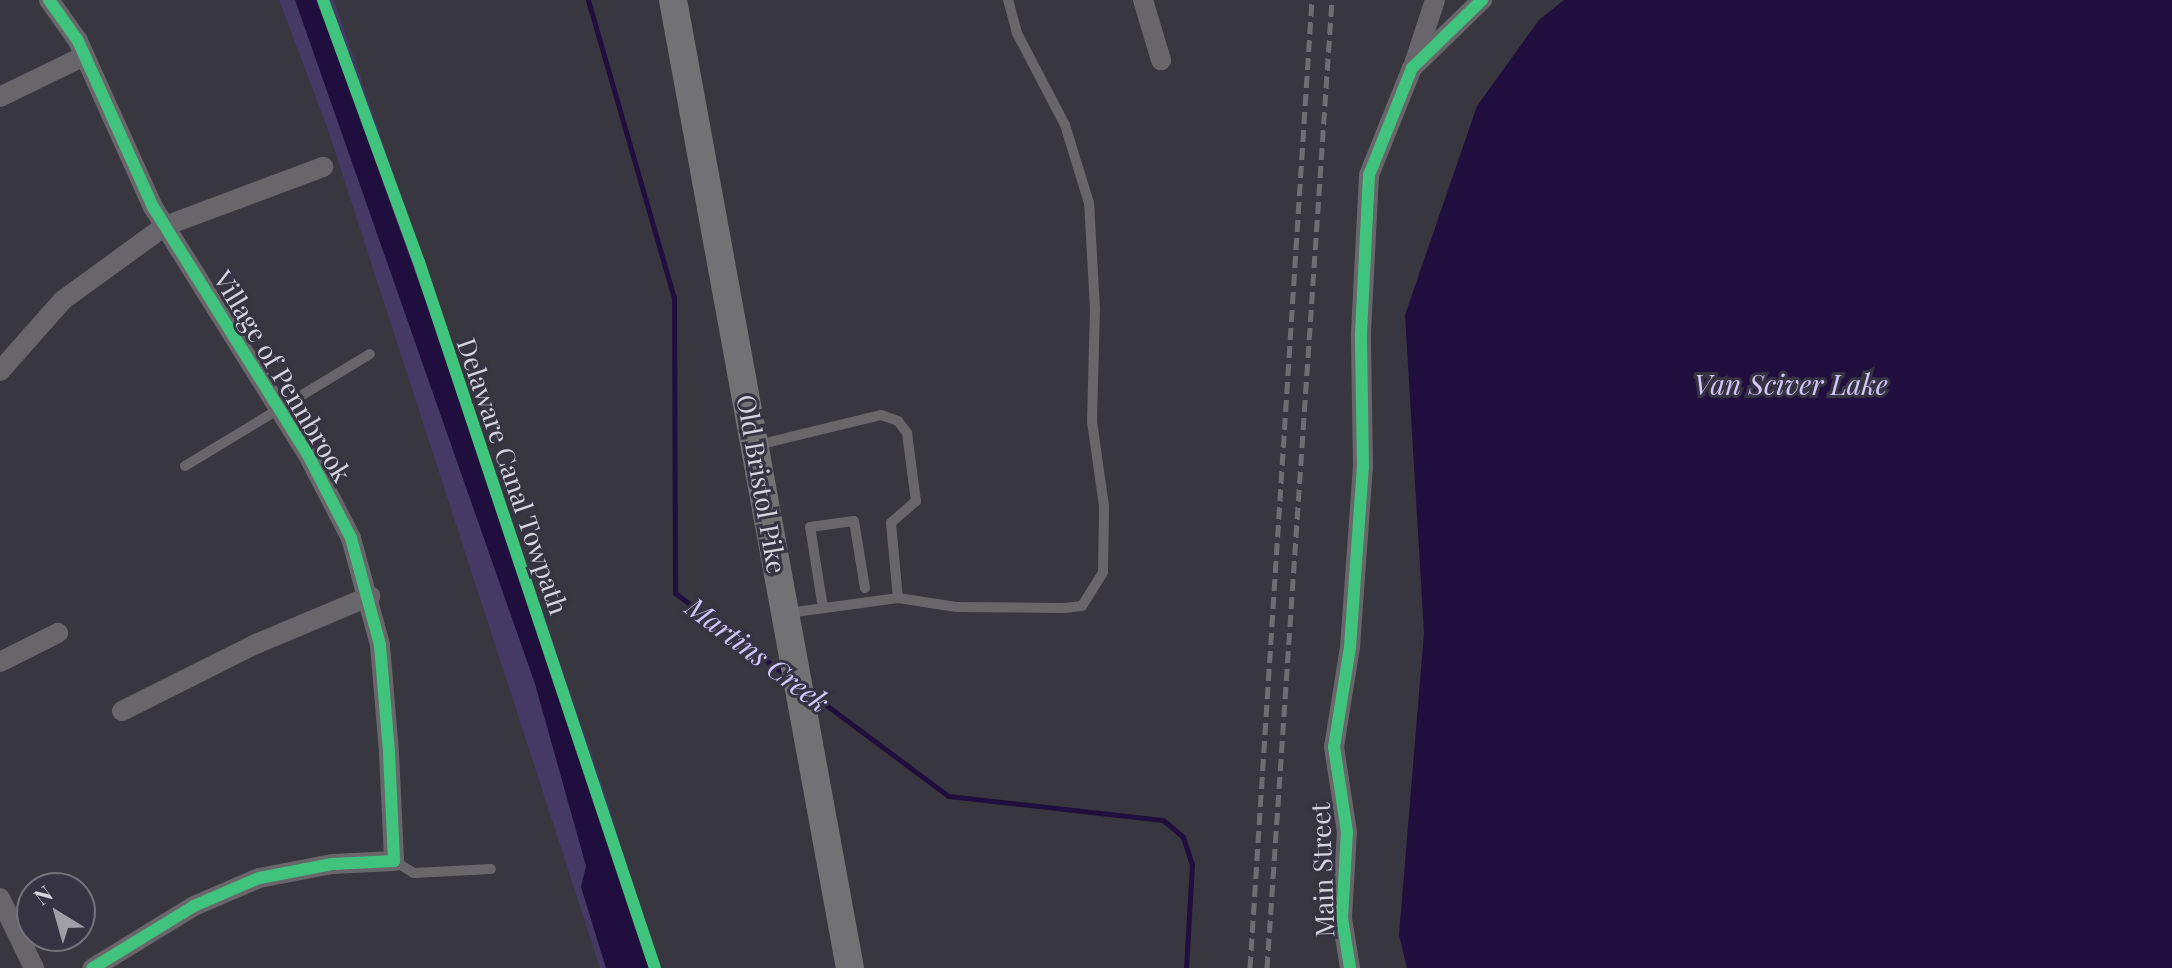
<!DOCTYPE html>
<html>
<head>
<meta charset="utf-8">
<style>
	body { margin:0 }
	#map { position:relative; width:2172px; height:968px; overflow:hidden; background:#38363e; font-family:"Playfair Display",serif }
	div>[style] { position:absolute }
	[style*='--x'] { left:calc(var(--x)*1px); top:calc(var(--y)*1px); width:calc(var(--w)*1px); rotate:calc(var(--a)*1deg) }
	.green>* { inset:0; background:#453965 }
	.water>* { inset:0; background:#200f3e }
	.stream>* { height:5px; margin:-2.5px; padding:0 2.5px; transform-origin:2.5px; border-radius:2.5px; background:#200f3e }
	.service>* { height:10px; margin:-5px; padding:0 5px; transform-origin:5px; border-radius:5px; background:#68666a }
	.minor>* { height:20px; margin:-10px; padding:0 10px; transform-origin:10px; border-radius:10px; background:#68666a }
	.secondary>* { height:28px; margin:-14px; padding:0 14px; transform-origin:14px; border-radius:14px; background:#727275 }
	.rail>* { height:5px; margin-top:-2.5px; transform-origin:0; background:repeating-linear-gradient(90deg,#6e6e72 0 12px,transparent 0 18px) }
	.cycleway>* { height:12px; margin:-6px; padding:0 6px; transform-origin:6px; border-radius:6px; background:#40c37c }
	span { translate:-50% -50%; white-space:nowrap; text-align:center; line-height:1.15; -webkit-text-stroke:6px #363342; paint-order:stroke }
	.street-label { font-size:26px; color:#d6d4de }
	.water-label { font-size:28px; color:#d2c7fb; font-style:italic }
	.north { position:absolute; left:16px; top:872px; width:80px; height:80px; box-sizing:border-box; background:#363342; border:2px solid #767380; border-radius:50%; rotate:323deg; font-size:22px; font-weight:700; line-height:32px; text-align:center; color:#d6d4de }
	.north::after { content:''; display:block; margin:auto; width:28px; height:36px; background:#9f9da6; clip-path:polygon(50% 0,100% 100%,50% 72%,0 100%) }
</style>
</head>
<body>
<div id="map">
	<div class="green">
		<i style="clip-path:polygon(279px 0,334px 0,607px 800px,658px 968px,600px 968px,328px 130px)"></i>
	</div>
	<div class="water">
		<i style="clip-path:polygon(295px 0,317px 0,447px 360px,649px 968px,606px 968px,581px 887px,586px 866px,535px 684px)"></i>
		<i style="clip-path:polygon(1564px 0,2172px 0,2172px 968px,1407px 968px,1399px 935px,1424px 633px,1405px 315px,1477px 106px,1539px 20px)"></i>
	</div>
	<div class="stream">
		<i style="--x:588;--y:0;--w:309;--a:73.9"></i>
		<i style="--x:674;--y:297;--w:296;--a:89.8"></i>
		<i style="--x:675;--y:593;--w:138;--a:36.5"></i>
		<i style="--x:810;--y:693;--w:172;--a:36.7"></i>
		<i style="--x:948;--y:796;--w:216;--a:6.4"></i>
		<i style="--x:1163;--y:820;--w:26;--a:40"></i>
		<i style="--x:1183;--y:837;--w:28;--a:72"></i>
		<i style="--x:1192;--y:864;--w:104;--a:93.3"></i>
	</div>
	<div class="service">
		<i style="--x:757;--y:445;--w:128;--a:-13.6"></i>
		<i style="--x:881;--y:415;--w:18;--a:19"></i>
		<i style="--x:898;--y:421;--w:15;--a:53"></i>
		<i style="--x:907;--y:433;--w:69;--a:82.5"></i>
		<i style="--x:916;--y:501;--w:33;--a:139"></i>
		<i style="--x:891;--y:523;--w:75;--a:84.7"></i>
		<i style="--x:898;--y:598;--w:111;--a:172.2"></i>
		<i style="--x:185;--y:466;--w:216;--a:-31.2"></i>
		<i style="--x:898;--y:598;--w:59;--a:8.8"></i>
		<i style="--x:956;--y:607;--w:109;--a:0.5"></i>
		<i style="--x:1065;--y:608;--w:17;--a:-7"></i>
		<i style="--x:1082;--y:606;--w:40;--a:-58"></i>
		<i style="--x:1103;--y:572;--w:66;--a:-89.1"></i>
		<i style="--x:1104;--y:506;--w:85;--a:-98.1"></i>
		<i style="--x:1092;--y:422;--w:113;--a:-88.5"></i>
		<i style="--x:1095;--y:309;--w:106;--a:-93.2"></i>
		<i style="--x:1089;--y:203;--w:82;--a:-107.1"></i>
		<i style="--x:1065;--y:125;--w:104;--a:-117.6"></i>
		<i style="--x:1017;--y:33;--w:34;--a:-105"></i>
		<i style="--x:823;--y:608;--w:82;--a:-99.1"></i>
		<i style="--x:810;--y:527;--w:44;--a:-7.8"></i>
		<i style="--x:854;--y:521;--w:68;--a:80.7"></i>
		<i style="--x:394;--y:861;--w:23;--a:31"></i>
		<i style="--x:414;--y:873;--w:77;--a:-3"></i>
	</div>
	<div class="minor">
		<i style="--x:49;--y:0;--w:50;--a:54.7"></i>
		<i style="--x:78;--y:41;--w:182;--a:65.7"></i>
		<i style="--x:153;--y:207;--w:292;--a:58"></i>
		<i style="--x:308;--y:455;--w:93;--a:62.6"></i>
		<i style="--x:351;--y:538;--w:111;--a:74.8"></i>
		<i style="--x:380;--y:645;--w:108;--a:85.2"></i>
		<i style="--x:389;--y:753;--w:108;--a:87.3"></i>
		<i style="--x:394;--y:861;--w:62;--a:177.2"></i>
		<i style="--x:332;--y:864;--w:74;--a:169.1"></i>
		<i style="--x:259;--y:878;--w:71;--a:156.7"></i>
		<i style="--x:194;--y:906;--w:119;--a:148.5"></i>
		<i style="--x:1143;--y:0;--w:63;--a:73.3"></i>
		<i style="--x:1414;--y:64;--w:67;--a:-71.8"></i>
		<i style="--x:0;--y:97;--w:93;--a:-26"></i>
		<i style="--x:0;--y:371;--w:95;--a:-48.4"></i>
		<i style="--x:63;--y:300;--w:126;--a:-36"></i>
		<i style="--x:165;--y:226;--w:169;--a:-20.5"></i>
		<i style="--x:0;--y:662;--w:65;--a:-26.6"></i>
		<i style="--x:122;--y:711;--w:150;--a:-26.6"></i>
		<i style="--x:256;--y:644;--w:124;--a:-22.8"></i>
		<i style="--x:0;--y:898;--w:78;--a:64.1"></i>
		<i style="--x:1350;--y:968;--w:51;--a:-99.1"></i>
		<i style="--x:1342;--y:918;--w:86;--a:-86.7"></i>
		<i style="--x:1347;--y:832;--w:86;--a:-98.7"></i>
		<i style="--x:1334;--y:747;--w:101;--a:-80.9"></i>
		<i style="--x:1350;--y:647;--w:180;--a:-85.9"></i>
		<i style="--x:1363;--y:467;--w:134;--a:-90.9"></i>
		<i style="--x:1361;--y:333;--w:158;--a:-87.1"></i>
		<i style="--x:1369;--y:175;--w:115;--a:-68.1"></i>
		<i style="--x:1412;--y:68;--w:98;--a:-44.2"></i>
	</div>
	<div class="secondary">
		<i style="--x:673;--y:0;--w:984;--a:79.64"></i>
	</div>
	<div class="rail">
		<i style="--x:1250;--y:968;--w:970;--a:-86.34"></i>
		<i style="--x:1267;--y:968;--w:970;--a:-86.16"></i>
	</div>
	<div class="cycleway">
		<i style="--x:49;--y:0;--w:50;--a:54.7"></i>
		<i style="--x:78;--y:41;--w:182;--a:65.7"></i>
		<i style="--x:153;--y:207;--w:292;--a:58"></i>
		<i style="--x:308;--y:455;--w:93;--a:62.6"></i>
		<i style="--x:351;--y:538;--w:111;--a:74.8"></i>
		<i style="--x:380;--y:645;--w:108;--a:85.2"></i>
		<i style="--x:389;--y:753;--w:108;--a:87.3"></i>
		<i style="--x:394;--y:861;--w:62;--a:177.2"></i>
		<i style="--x:332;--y:864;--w:74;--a:169.1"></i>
		<i style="--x:259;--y:878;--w:71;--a:156.7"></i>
		<i style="--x:194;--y:906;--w:119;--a:148.5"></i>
		<i style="--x:323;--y:0;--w:279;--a:69.9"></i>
		<i style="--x:419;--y:262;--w:744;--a:71.52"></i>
		<i style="--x:1350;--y:968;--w:51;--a:-99.1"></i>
		<i style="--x:1342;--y:918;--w:86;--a:-86.7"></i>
		<i style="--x:1347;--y:832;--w:86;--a:-98.7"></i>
		<i style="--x:1334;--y:747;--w:101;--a:-80.9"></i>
		<i style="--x:1350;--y:647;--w:180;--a:-85.9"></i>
		<i style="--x:1363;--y:467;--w:134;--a:-90.9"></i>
		<i style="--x:1361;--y:333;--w:158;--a:-87.1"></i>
		<i style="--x:1369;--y:175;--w:115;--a:-68.1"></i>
		<i style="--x:1412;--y:68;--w:98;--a:-44.2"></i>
	</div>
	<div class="street-label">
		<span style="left:283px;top:376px;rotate:59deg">Village of Pennbrook</span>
		<span style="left:513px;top:476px;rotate:71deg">Delaware Canal Towpath</span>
		<span style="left:762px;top:484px;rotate:80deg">Old Bristol Pike</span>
		<span style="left:1322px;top:870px;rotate:-92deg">Main Street</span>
	</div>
	<div class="water-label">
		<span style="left:1791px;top:384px">Van Sciver Lake</span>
		<span style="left:758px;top:654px;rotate:37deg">Martins Creek</span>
	</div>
	<div class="north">N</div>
</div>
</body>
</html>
